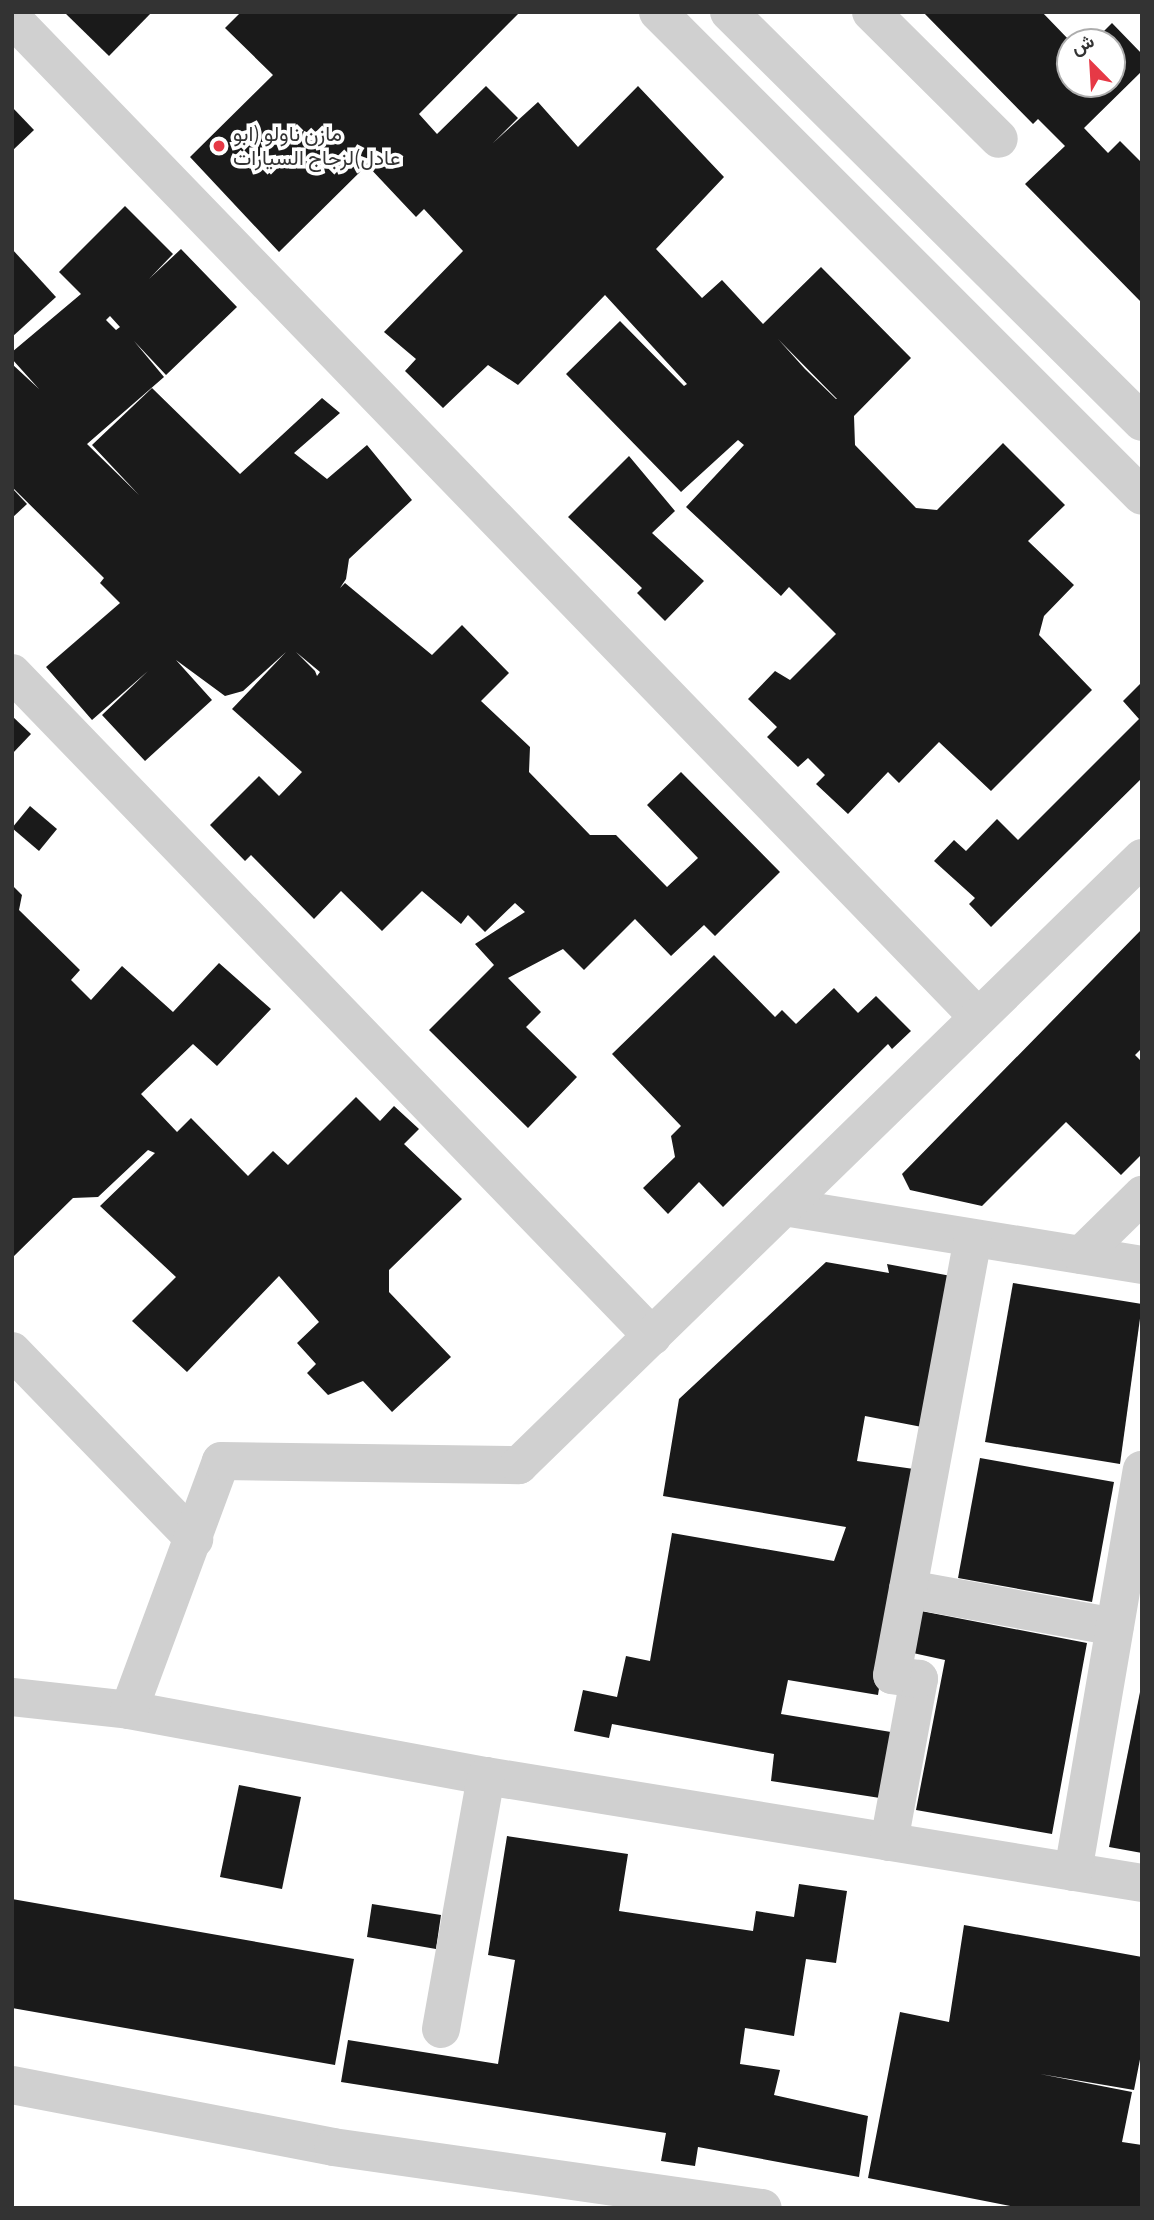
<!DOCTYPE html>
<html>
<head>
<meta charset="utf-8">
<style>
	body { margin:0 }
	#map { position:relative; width:1154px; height:2220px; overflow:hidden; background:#fff; font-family:"Source Sans 3",Vazirmatn,sans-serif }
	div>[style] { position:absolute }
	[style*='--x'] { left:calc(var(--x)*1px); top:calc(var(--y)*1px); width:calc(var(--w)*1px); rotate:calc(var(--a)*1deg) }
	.building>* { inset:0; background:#1a1a1a }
	.minor>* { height:38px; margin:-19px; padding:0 19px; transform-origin:19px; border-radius:19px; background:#d0d0d0 }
	.dots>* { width:19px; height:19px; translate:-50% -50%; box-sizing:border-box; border:4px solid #fff; border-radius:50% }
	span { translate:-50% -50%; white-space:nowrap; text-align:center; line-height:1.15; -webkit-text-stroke:7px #fff; paint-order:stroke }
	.poi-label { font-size:21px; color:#333 }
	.left { translate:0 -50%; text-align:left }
	.frame { position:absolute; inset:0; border:14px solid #333; pointer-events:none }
	.north { position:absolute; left:1056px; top:28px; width:70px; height:70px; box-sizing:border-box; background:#fff; border:2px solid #adadad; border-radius:50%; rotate:336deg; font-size:19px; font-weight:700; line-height:28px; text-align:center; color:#333 }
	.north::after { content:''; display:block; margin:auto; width:24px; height:32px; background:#e63946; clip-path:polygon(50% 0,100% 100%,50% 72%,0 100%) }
</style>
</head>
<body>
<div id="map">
	<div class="building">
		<i style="clip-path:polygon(64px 12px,152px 12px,109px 56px)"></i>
		<i style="clip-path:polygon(evenodd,241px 12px,520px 12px,419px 114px,437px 134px,486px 86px,518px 118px,493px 143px,538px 102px,578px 147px,638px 86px,724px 177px,656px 249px,702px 298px,722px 280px,763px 324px,821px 267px,911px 358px,854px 416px,855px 445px,916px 508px,937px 510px,1003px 443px,1065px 505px,1028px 541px,1074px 585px,1044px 616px,1039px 635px,1092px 690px,991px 791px,939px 742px,899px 783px,888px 772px,848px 814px,816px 784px,825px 775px,808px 758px,798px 767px,767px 737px,777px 727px,748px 699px,775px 671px,790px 680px,836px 634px,789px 587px,781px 596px,686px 507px,744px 445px,738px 440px,681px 492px,566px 374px,620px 321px,684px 386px,687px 384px,605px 295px,518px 385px,488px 365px,443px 408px,405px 371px,416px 359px,384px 332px,463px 251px,424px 209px,416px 217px,367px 165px,279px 252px,190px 157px,273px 75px,225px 28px,241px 12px,778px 339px,837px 399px,836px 399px,805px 369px,778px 339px)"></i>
		<i style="clip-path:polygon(923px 12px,1042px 12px,1070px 41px,1070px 84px,1112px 84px,1112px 42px,1093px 42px,1112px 23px,1142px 54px,1142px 71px,1084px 128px,1108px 153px,1120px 141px,1142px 163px,1142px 303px,1025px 184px,1065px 146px,1038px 119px,1033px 124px)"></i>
		<i style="clip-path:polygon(12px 107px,34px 130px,12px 151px)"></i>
		<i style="clip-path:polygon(evenodd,125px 206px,173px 254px,149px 279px,181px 249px,237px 307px,166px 375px,134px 341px,164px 377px,87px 444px,139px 495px,92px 445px,152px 388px,240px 474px,322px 398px,340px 413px,294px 453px,327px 479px,367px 445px,412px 500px,349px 559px,346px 579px,340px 588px,345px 583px,432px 655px,462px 625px,509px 673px,481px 701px,530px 747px,529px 772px,590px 835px,616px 835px,667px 887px,698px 858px,647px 805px,681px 772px,780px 872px,715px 936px,704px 925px,671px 956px,635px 919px,584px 970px,563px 949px,508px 978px,541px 1012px,526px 1027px,577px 1077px,528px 1128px,429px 1030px,494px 965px,475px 944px,525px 912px,515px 903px,485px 932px,468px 915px,461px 924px,422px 891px,382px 931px,341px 891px,314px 919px,251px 855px,245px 861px,210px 825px,259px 776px,279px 796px,302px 772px,232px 709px,286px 652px,243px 691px,225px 696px,176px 660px,212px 700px,145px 761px,102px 715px,148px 671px,92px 720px,46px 667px,120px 603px,100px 583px,104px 578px,12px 487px,12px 364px,39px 389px,12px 359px,12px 352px,81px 294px,59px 272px,125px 206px,110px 316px,120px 327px,116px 330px,106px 320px,110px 316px,125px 206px,296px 652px,320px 672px,317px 676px,315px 671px,296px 652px)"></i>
		<i style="clip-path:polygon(12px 249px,56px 297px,12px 337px)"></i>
		<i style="clip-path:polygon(629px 456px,675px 511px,652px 533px,704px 581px,665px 621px,637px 593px,642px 588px,568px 517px)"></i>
		<i style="clip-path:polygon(12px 488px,27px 504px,12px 518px)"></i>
		<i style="clip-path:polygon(1142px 682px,1142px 778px,991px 927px,969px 904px,975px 898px,934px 861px,954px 840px,966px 851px,997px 819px,1018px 840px,1139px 719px,1123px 701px)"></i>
		<i style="clip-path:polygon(12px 716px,31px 734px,12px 754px)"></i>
		<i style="clip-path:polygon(30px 806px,57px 829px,39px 851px,12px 828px)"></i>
		<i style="clip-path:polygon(12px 885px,22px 895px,19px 910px,80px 970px,71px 980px,91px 1000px,122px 966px,173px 1012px,219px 963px,271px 1009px,217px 1066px,193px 1044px,141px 1094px,177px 1132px,191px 1118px,248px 1176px,273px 1151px,288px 1165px,356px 1097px,380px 1121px,394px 1106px,419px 1129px,404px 1144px,462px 1199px,389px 1270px,389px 1292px,451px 1357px,392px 1412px,363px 1381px,328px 1395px,307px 1373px,316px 1364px,297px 1343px,319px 1322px,279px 1276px,187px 1372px,132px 1321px,176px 1277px,100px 1206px,155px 1153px,148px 1150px,98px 1197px,73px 1198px,12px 1258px)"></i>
		<i style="clip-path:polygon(1142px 929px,1142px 1048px,1135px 1055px,1142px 1062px,1142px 1154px,1121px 1175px,1066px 1122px,982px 1206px,910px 1190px,902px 1174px)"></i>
		<i style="clip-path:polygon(714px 955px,775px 1017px,782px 1010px,796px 1024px,834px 988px,858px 1013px,876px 996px,911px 1031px,892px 1049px,888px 1044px,723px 1207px,699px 1182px,668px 1214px,643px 1188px,675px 1157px,671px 1136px,681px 1126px,612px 1054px)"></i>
		<i style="clip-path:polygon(826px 1262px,889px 1273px,887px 1264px,951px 1276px,922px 1427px,865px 1416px,857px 1461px,914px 1469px,878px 1695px,788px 1680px,781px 1714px,891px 1732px,880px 1798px,771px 1781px,774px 1754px,612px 1724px,609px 1738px,574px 1731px,583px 1690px,617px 1697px,626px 1656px,650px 1661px,672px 1533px,834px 1561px,846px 1527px,663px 1496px,679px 1399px)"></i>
		<i style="clip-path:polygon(1013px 1283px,1142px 1304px,1120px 1464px,985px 1442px)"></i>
		<i style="clip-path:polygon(980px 1458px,1114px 1482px,1092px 1602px,958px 1578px)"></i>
		<i style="clip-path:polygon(921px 1611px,1087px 1643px,1052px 1834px,916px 1810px,945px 1660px,913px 1653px)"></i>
		<i style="clip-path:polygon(1142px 1682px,1142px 1853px,1109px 1847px)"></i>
		<i style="clip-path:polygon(239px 1785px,301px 1797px,282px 1889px,220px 1877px)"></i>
		<i style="clip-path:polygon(507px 1836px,628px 1854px,619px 1911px,753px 1931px,756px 1911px,794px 1917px,799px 1884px,847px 1891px,836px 1963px,806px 1959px,794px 2036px,745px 2028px,740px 2064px,780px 2070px,774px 2095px,868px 2116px,859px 2177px,698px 2147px,695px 2166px,661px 2161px,666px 2133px,341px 2082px,348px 2040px,498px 2064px,515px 1960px,488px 1955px)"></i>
		<i style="clip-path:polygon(12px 1899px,354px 1959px,335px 2065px,12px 2008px)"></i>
		<i style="clip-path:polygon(372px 1904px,441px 1915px,436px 1949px,367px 1937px)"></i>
		<i style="clip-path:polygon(964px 1925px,1142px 1957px,1142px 2049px,1134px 2090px,1040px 2074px,1132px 2092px,1122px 2142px,1142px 2145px,1142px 2208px,1020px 2208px,868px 2178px,900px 2012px,949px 2022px)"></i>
	</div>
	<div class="minor">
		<i style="--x:658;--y:12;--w:684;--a:45"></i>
		<i style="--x:729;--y:12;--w:582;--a:44.79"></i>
		<i style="--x:871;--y:12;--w:180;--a:44.8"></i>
		<i style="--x:12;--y:18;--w:1390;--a:45.96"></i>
		<i style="--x:12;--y:673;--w:922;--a:46.01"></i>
		<i style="--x:784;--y:1207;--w:363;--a:9.2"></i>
		<i style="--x:1081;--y:1255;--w:86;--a:-44.5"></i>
		<i style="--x:12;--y:1351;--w:262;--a:45.9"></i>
		<i style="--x:908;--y:1589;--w:210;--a:10.4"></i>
		<i style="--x:12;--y:1697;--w:118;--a:6.3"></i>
		<i style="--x:129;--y:1710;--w:363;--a:10.5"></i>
		<i style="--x:486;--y:1776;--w:665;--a:9.26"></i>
		<i style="--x:129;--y:1710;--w:265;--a:-69.7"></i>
		<i style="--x:221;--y:1461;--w:298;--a:0.8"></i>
		<i style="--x:519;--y:1465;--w:870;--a:-44.25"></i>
		<i style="--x:889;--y:1842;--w:166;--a:-79.6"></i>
		<i style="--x:919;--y:1679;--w:27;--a:-172"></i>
		<i style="--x:892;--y:1675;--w:444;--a:-79.5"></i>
		<i style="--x:1073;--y:1872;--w:408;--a:-80.3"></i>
		<i style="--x:441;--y:2029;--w:257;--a:-79.9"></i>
		<i style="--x:12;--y:2085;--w:327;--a:10.9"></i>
		<i style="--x:333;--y:2147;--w:434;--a:8.1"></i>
	</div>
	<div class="dots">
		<i style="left:219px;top:146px;background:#e63946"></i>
	</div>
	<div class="poi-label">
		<span class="left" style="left:233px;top:146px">مازن ناولو (ابو<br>عادل)لزجاج السيارات</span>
	</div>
	<div class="frame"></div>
	<div class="north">ش</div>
</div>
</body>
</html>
